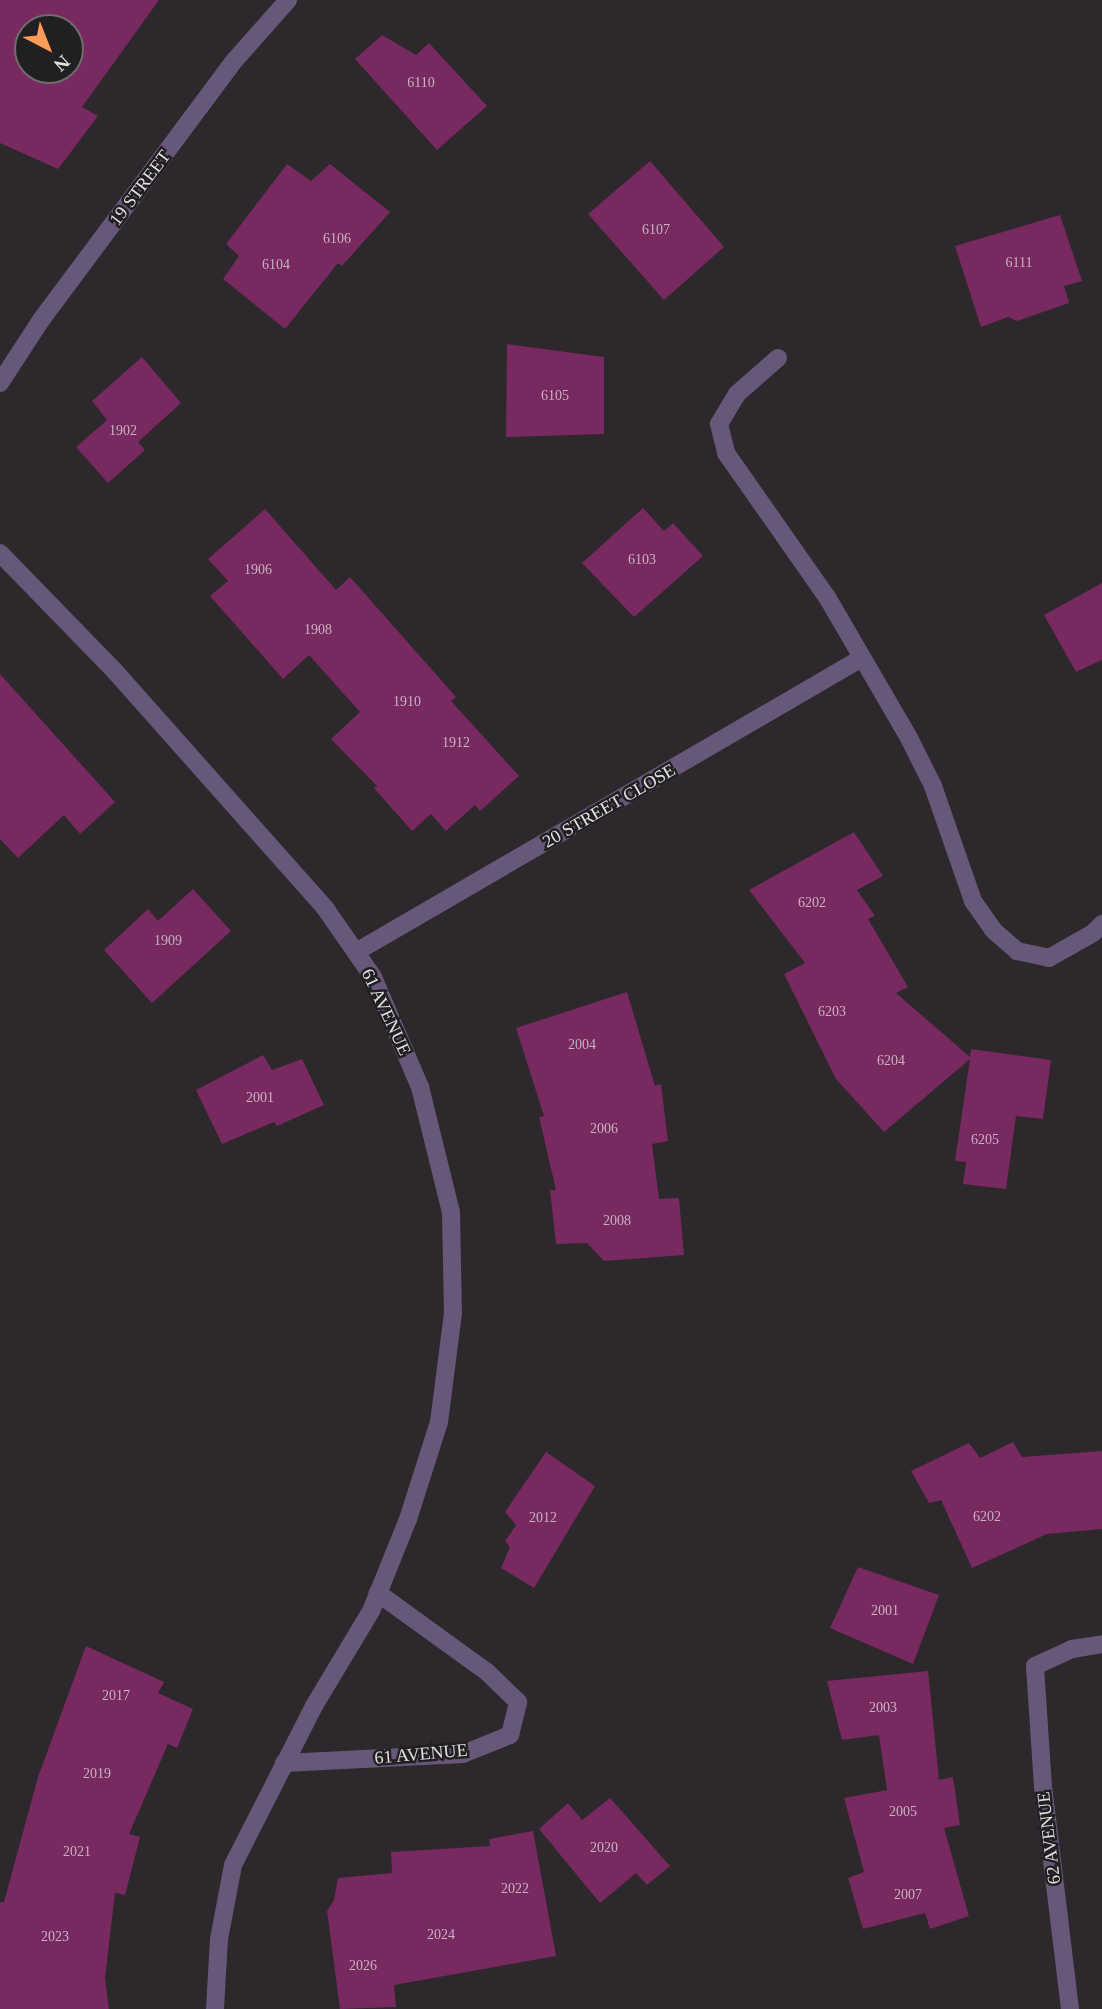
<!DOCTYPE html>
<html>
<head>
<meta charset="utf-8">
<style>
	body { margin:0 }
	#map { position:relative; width:1102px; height:2009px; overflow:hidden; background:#2c282c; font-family:Georgia,serif }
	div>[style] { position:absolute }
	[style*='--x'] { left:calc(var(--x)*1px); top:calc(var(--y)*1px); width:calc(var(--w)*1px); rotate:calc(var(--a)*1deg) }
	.building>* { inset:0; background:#78295f }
	.service>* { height:18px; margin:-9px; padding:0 9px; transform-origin:9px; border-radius:9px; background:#675779 }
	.minor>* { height:18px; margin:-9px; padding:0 9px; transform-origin:9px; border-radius:9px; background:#675779 }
	.tertiary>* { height:18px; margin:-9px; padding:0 9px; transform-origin:9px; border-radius:9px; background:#675779 }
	span { translate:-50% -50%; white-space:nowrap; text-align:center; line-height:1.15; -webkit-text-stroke:5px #221f22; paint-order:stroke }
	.number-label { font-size:14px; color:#c7b2c0 }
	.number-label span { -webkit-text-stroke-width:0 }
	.street-label { font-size:18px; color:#e1dfe1 }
	.north { position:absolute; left:14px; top:14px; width:70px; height:70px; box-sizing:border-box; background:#221f22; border:2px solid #6e6c6e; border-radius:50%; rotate:138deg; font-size:19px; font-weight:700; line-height:28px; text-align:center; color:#e1dfe1 }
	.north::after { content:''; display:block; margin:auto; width:24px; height:32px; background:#fd9c56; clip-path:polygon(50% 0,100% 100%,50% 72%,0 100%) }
</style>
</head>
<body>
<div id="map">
	<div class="building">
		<i style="clip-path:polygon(evenodd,0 0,159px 0,82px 107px,98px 116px,58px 169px,0 143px,0 0,28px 28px,70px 28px,70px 70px,28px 70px,28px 28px)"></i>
		<i style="clip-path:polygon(382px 35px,416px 55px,429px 43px,487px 106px,437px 150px,355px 59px)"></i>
		<i style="clip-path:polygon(650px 161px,724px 247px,664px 300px,588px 214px)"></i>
		<i style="clip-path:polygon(287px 164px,311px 181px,330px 164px,390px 212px,342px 266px,338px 263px,285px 329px,223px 279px,239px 256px,226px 244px)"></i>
		<i style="clip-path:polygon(1060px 215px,1082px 281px,1064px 286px,1069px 303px,1017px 321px,1008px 317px,981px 327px,955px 246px)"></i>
		<i style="clip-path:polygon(507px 344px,604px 357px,604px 434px,506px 437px)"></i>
		<i style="clip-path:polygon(142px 357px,181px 403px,138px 442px,145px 450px,108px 483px,76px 447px,107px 420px,92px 401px)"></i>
		<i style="clip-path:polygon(643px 508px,664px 531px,673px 523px,703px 556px,634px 617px,582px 563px)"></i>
		<i style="clip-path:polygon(265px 509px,336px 590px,350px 577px,456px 697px,451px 701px,519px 776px,480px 811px,475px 805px,446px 831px,431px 814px,412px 831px,374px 788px,377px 786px,331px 739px,360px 712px,309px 655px,283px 679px,210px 596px,228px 581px,208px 559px)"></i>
		<i style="clip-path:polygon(1102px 583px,1102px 660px,1076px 672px,1044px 615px)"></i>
		<i style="clip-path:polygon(0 674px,115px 802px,80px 834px,64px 815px,18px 858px,0 839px)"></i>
		<i style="clip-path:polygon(854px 832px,883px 876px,857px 890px,875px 916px,868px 919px,908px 987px,896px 993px,970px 1057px,971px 1049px,1051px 1060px,1043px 1119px,1016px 1116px,1006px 1189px,963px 1184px,966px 1162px,955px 1161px,970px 1059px,884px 1132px,836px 1079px,784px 974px,805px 963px,749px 890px)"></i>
		<i style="clip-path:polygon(193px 889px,231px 931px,152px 1003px,104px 950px,148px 909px,158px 921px)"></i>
		<i style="clip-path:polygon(627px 992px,655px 1086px,661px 1084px,668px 1141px,652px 1144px,659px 1199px,679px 1198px,684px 1255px,604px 1261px,587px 1243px,556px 1244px,550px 1190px,556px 1190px,539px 1117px,544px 1116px,516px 1028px)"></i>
		<i style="clip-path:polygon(263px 1055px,272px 1070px,302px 1059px,324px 1105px,277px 1126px,274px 1122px,222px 1144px,196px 1090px)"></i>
		<i style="clip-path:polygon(1013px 1442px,1022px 1457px,1102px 1451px,1102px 1529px,1047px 1534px,972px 1568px,941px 1500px,929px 1503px,911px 1471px,969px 1443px,980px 1458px)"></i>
		<i style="clip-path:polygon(546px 1452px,595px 1486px,534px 1588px,501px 1568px,510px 1547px,505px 1541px,516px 1525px,505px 1512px)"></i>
		<i style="clip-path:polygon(858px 1567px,939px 1595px,913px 1664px,830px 1628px)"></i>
		<i style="clip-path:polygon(86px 1646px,164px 1682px,158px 1693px,193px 1709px,177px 1748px,168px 1744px,129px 1834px,140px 1837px,125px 1895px,115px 1893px,105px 1978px,109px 2009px,0 2009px,0 1902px,4px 1902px,38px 1777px)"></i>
		<i style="clip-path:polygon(928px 1671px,939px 1780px,953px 1777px,960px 1825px,944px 1828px,969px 1916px,930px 1929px,925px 1913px,863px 1929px,848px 1878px,864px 1872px,844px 1798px,887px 1790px,879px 1735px,842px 1740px,827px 1681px)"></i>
		<i style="clip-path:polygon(610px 1798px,670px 1866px,647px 1885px,636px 1873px,600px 1903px,539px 1829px,568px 1803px,582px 1820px)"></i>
		<i style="clip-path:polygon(533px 1831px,556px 1956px,394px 1985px,396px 2007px,340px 2009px,327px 1911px,334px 1900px,338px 1878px,392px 1873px,391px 1852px,490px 1846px,489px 1839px)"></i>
	</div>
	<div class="service">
		<i style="--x:284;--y:1763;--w:179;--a:-2.9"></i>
		<i style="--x:463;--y:1754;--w:51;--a:-22"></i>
		<i style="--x:510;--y:1735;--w:34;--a:-76"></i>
		<i style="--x:518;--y:1702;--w:43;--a:-135.9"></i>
		<i style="--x:487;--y:1672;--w:135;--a:-144.1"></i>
	</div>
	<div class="minor">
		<i style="--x:778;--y:358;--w:55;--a:138.7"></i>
		<i style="--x:737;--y:394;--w:35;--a:121"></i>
		<i style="--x:719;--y:424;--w:30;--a:76"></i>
		<i style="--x:726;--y:453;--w:176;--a:55"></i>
		<i style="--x:827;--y:597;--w:163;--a:59.8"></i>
		<i style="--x:909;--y:738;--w:54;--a:63.4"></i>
		<i style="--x:933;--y:786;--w:122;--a:70.8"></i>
		<i style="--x:973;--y:901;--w:35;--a:55"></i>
		<i style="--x:993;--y:930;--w:32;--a:41"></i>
		<i style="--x:1017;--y:951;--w:33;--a:12"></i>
		<i style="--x:1049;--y:958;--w:51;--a:-29.6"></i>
		<i style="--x:1093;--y:933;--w:13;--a:-45"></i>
		<i style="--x:0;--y:383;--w:75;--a:-56.9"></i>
		<i style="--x:41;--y:320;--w:324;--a:-53.3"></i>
		<i style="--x:235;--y:60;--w:80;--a:-48.5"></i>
		<i style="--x:356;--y:952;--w:585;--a:-30.16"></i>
		<i style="--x:1070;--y:2009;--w:224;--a:-96.9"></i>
		<i style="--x:1043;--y:1787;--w:121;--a:-93.8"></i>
		<i style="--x:1035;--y:1666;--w:41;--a:-24.7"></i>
		<i style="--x:1072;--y:1649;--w:30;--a:-9"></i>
	</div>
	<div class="tertiary">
		<i style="--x:0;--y:553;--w:161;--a:45.8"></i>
		<i style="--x:112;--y:668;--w:321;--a:48.4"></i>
		<i style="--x:325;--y:908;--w:84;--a:55.2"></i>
		<i style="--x:373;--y:977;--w:120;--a:66.9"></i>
		<i style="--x:420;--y:1087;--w:129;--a:76.1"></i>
		<i style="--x:451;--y:1212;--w:101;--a:88.9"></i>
		<i style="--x:453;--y:1313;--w:110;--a:97.3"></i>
		<i style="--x:439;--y:1422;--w:102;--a:107.7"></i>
		<i style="--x:408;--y:1519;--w:99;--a:111.9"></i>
		<i style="--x:371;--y:1611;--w:111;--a:121"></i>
		<i style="--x:314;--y:1706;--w:178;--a:117"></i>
		<i style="--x:233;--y:1865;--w:75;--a:100.7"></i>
		<i style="--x:219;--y:1939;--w:70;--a:93.3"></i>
	</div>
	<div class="number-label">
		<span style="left:421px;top:83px">6110</span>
		<span style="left:656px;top:230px">6107</span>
		<span style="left:337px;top:239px">6106</span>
		<span style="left:1019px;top:263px">6111</span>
		<span style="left:276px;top:265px">6104</span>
		<span style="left:555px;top:396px">6105</span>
		<span style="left:123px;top:431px">1902</span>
		<span style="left:642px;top:560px">6103</span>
		<span style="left:258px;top:570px">1906</span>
		<span style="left:318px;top:630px">1908</span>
		<span style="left:407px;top:702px">1910</span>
		<span style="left:456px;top:743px">1912</span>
		<span style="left:812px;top:903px">6202</span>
		<span style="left:168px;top:941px">1909</span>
		<span style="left:832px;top:1012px">6203</span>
		<span style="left:582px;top:1045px">2004</span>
		<span style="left:891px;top:1061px">6204</span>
		<span style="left:260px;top:1098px">2001</span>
		<span style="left:604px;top:1129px">2006</span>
		<span style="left:985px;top:1140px">6205</span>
		<span style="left:617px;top:1221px">2008</span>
		<span style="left:987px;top:1517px">6202</span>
		<span style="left:543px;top:1518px">2012</span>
		<span style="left:885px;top:1611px">2001</span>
		<span style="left:116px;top:1696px">2017</span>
		<span style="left:883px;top:1708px">2003</span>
		<span style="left:97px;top:1774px">2019</span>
		<span style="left:903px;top:1812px">2005</span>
		<span style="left:604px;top:1848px">2020</span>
		<span style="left:77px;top:1852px">2021</span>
		<span style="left:515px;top:1889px">2022</span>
		<span style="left:908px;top:1895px">2007</span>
		<span style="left:441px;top:1935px">2024</span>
		<span style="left:55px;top:1937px">2023</span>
		<span style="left:363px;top:1966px">2026</span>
	</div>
	<div class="street-label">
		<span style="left:140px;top:188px;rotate:-53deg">19 STREET</span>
		<span style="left:609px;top:806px;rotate:-30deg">20 STREET CLOSE</span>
		<span style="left:386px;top:1012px;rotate:65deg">61 AVENUE</span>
		<span style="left:421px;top:1754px;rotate:-5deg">61 AVENUE</span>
		<span style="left:1049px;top:1838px;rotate:-97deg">62 AVENUE</span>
	</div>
	<div class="north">N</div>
</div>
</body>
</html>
